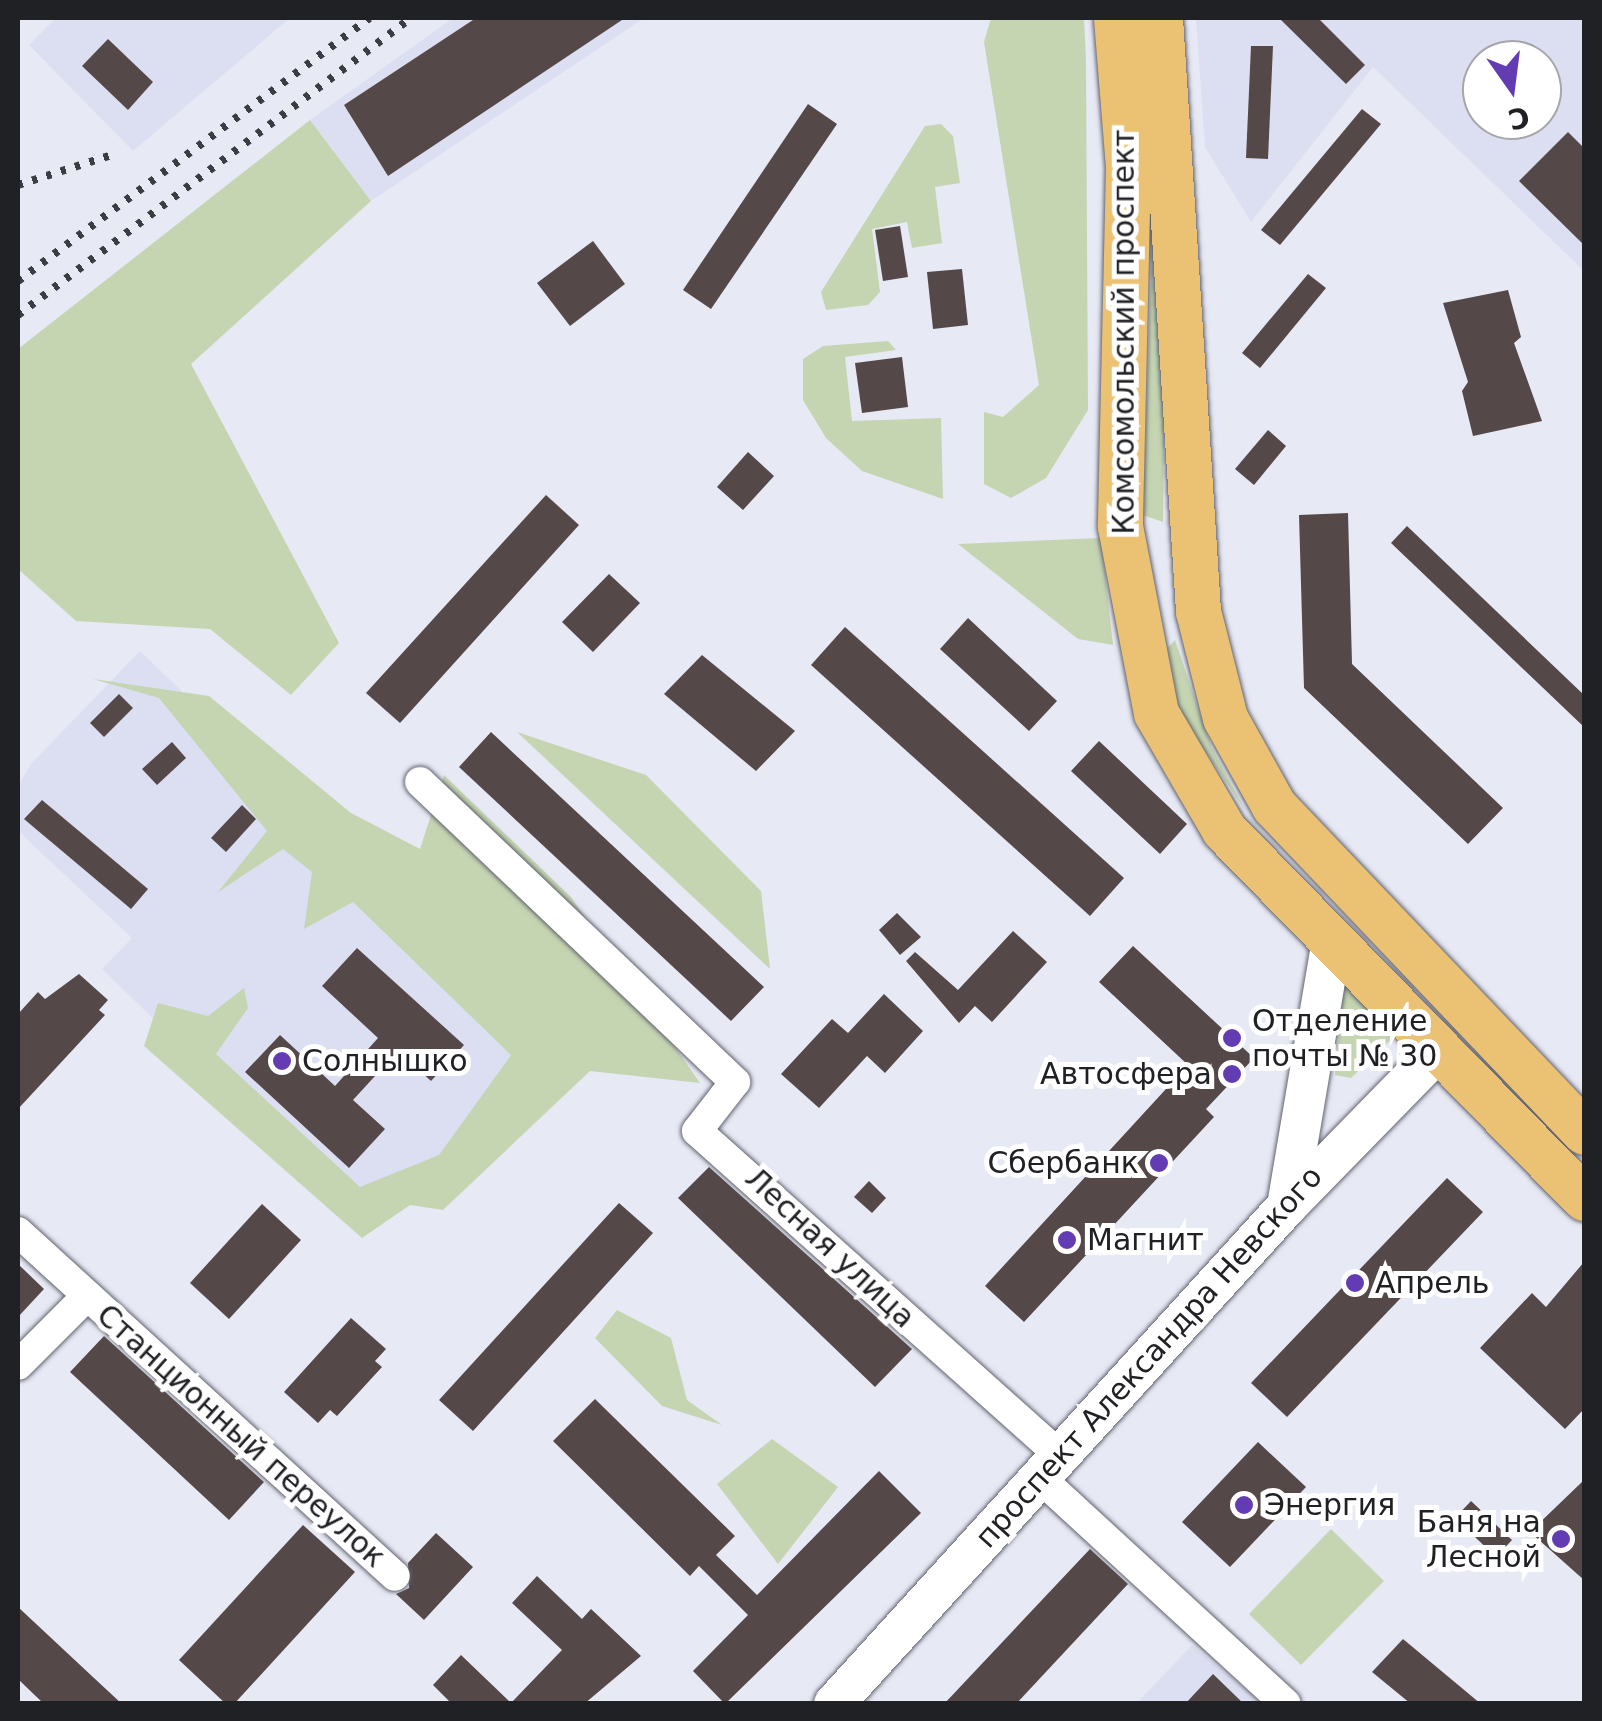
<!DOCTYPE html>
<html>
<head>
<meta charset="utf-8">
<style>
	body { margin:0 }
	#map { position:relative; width:1602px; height:1721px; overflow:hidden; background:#e7e9f5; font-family:"DejaVu Sans",sans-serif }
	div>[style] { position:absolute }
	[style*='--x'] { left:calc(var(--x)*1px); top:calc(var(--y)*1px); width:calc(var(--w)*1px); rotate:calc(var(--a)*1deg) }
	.built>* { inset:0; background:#dcdff2 }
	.green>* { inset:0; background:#c5d5b2 }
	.building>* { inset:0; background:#544948 }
	.roads { filter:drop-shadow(0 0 2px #60626c) drop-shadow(0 0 2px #60626c) }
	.minor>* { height:30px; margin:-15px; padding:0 15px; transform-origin:15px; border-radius:15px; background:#fff }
	.secondary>* { height:40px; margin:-20px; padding:0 20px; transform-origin:20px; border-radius:20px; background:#fff }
	.primary>* { height:45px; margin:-22.5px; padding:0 22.5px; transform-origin:22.5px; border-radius:22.5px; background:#ebc174 }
	.rail>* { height:8px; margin-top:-4px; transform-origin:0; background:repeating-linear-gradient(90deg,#3c3d42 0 5px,transparent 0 15px) }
	.dots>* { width:28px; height:28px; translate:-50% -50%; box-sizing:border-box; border:5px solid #fff; border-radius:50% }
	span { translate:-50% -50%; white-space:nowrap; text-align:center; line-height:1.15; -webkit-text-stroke:10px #fff; paint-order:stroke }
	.street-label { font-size:30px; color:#202125 }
	.poi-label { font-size:30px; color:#202125 }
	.left { translate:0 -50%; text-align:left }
	.right { translate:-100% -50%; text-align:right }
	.frame { position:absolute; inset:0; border:20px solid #202125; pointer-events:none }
	.north { position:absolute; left:1462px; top:40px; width:100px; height:100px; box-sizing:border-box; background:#fff; border:2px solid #a6a6a8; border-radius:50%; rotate:166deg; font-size:28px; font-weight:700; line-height:40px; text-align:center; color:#202125 }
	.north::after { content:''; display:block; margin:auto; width:35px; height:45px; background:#633cb4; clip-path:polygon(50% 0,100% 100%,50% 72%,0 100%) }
</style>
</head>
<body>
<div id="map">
	<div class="built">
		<i style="clip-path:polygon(56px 18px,290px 18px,133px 151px,29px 45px)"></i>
		<i style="clip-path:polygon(453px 18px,644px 18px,371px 201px,310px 120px)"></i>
		<i style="clip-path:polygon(evenodd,1196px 18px,1584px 18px,1584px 271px,1373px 67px,1251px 222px,1205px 147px,1196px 18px,1482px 60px,1542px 60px,1542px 120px,1482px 120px,1482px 60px)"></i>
		<i style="clip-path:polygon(140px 651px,559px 1053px,367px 1226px,102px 969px,132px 938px,18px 831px,18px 786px,31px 764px)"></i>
		<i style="clip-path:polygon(1192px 1645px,1262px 1703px,1136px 1704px)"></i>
	</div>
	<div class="green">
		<i style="clip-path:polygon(991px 18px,1084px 18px,1086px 59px,1088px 410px,1046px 478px,1011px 498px,984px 484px,984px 412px,1003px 417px,1039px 385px,984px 42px)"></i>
		<i style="clip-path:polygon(310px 120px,371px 201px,191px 364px,339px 643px,291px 695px,210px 629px,76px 621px,18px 569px,18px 349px)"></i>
		<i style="clip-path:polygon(941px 124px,953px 136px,960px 183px,935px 187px,942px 243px,912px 248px,907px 222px,872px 229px,880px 292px,868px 305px,826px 310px,821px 292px,925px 126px)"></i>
		<i style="clip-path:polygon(1154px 186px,1165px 356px,1163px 522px,1143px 515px)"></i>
		<i style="clip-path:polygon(888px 341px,896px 350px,845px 357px,852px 421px,941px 418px,943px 499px,862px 471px,826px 438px,803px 400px,803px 359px,823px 346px)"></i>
		<i style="clip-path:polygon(1101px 538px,1113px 645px,1078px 639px,958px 544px)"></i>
		<i style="clip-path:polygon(1175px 640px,1211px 746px,1245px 810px,1178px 711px,1161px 655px)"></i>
		<i style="clip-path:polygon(93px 679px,209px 696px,351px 813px,420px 849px,444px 775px,571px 897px,700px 1083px,590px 1071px,443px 1210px,410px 1205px,362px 1238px,144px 1046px,158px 1003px,208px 1016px,244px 988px,248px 1008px,216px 1054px,360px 1187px,439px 1155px,511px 1055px,353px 902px,304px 929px,312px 872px,283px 849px,218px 892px,267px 831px,159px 698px)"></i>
		<i style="clip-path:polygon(517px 732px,646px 775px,761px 891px,770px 969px)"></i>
		<i style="clip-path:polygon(1344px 984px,1401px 1030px,1351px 1078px,1335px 1075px)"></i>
		<i style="clip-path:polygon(617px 1310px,671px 1338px,687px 1400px,722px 1425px,662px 1406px,595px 1338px)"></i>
		<i style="clip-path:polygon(772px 1439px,838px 1487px,778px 1564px,717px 1484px)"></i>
		<i style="clip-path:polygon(1331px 1529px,1384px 1581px,1301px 1665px,1249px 1614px)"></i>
	</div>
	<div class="building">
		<i style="clip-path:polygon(476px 18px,625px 18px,388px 176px,344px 105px)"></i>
		<i style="clip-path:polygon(1279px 18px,1318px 18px,1365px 65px,1346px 84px)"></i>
		<i style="clip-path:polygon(108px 39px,153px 82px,128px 110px,82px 66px)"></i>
		<i style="clip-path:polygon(1251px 46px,1273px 46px,1268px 159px,1246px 158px)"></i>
		<i style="clip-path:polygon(808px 104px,837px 124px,711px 309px,683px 290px)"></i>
		<i style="clip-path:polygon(1362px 109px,1381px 124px,1280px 245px,1261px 230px)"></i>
		<i style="clip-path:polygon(1568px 132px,1584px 148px,1584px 245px,1519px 181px)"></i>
		<i style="clip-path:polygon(900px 226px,908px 277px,883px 281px,875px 230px)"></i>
		<i style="clip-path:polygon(593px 241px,625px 284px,570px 326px,537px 283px)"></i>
		<i style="clip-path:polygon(962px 269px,968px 325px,933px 329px,927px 272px)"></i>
		<i style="clip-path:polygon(1308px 274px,1326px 288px,1260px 368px,1242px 353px)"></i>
		<i style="clip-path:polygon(1508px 290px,1521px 337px,1514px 343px,1542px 421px,1473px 436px,1462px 391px,1468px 382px,1443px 303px)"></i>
		<i style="clip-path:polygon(902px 357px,908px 407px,862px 413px,855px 363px)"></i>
		<i style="clip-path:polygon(1268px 430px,1286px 446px,1254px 485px,1235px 469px)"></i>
		<i style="clip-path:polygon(748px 452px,774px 476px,743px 510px,717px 487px)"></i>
		<i style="clip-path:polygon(546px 495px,579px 525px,400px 723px,366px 693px)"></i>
		<i style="clip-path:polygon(1348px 513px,1352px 664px,1503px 808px,1468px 844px,1304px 688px,1299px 515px)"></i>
		<i style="clip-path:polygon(1407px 526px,1584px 695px,1584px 727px,1391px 543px)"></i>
		<i style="clip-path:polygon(609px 574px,640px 603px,593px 652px,562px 622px)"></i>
		<i style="clip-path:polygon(968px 618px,1057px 701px,1029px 731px,940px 649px)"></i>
		<i style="clip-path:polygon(845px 627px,1124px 878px,1090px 916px,811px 665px)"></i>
		<i style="clip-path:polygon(702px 655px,795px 731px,756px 771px,664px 694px)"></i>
		<i style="clip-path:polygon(119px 694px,133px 708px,104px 737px,90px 723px)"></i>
		<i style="clip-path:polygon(491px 732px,764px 987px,731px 1021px,459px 767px)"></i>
		<i style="clip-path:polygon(1099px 741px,1187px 824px,1160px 854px,1071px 771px)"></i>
		<i style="clip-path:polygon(172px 742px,186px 758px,157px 785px,142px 769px)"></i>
		<i style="clip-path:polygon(42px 800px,148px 889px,131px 909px,24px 819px)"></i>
		<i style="clip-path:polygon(242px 805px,256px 819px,226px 852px,211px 838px)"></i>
		<i style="clip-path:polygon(897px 913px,921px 937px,900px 955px,879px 930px)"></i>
		<i style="clip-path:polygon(1013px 931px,1047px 962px,992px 1022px,975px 1006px,959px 1023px,906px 961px,915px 952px,958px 990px)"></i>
		<i style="clip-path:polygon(1133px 946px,1254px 1058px,1206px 1109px,1214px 1117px,1024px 1322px,985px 1286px,1188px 1065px,1099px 982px)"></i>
		<i style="clip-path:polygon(357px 948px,464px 1045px,431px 1081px,398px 1051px,353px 1100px,385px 1129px,349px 1168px,245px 1072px,280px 1035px,335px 1086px,378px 1038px,322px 986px)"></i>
		<i style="clip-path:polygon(79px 974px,108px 1000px,99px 1010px,105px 1015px,18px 1109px,18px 1014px,38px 992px,45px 999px)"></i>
		<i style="clip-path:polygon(884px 994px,923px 1031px,885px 1073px,867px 1056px,819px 1108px,781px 1074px,832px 1019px,848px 1033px)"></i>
		<i style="clip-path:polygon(709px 1167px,912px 1349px,875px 1387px,678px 1198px)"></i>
		<i style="clip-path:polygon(1447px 1178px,1483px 1212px,1287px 1417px,1251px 1383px)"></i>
		<i style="clip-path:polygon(869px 1181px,886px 1198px,872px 1213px,854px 1197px)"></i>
		<i style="clip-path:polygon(619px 1203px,653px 1233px,473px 1431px,439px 1400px)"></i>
		<i style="clip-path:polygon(262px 1204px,301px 1240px,229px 1319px,190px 1283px)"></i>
		<i style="clip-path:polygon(1584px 1262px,1584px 1409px,1565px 1429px,1480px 1348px,1532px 1293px,1546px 1307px)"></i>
		<i style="clip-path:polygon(18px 1264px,44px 1289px,18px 1317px)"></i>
		<i style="clip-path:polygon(351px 1318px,386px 1349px,375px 1361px,382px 1367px,337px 1416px,330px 1410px,318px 1423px,284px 1392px)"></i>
		<i style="clip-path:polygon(104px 1336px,264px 1482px,229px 1520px,70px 1372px)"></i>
		<i style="clip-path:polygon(595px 1399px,735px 1536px,716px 1555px,757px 1595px,879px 1471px,921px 1513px,725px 1704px,693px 1671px,748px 1615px,699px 1566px,690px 1576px,553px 1441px)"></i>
		<i style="clip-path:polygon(1258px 1442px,1306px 1487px,1230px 1567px,1182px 1522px)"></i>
		<i style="clip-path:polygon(1584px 1480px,1584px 1580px,1530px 1532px)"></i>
		<i style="clip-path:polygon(1471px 1501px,1512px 1540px,1496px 1557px,1455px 1518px)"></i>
		<i style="clip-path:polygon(303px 1525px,355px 1572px,234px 1704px,226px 1704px,179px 1660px)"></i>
		<i style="clip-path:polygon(436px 1533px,473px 1567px,424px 1620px,396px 1594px,409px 1588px,408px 1563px)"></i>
		<i style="clip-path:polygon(1090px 1549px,1128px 1584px,1016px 1704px,944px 1704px)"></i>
		<i style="clip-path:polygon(537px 1576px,582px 1619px,591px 1609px,641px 1656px,584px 1704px,452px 1704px,433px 1685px,461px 1655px,511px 1703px,562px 1650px,512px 1603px)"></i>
		<i style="clip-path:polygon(18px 1607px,94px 1678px,122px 1704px,44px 1704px,18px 1679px)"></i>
		<i style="clip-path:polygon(1403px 1639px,1481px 1704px,1411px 1704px,1372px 1672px)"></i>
		<i style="clip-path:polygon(1213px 1674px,1244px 1704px,1185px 1704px)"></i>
	</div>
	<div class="roads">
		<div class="minor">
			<i style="--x:420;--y:782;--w:435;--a:43.6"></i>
			<i style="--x:735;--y:1082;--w:62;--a:127.8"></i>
			<i style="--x:697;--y:1131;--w:486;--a:41.8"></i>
			<i style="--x:1059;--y:1455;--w:30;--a:132"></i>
			<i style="--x:1039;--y:1477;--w:335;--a:42.6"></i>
			<i style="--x:18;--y:1232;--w:510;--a:42.38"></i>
			<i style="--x:18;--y:1365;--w:98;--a:-45"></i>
		</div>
		<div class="secondary">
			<i style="--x:1287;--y:1206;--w:270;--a:-80.4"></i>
			<i style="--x:834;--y:1704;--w:673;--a:-47.71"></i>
			<i style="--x:1287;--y:1206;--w:218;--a:-45.7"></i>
		</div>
		<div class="primary">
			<i style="--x:1116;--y:18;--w:148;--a:85.4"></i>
			<i style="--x:1128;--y:166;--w:360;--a:91.3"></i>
			<i style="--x:1120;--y:526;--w:190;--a:79.1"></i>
			<i style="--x:1156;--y:713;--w:135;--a:59.8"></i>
			<i style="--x:1224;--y:830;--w:515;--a:45.63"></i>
			<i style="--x:1160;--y:18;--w:594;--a:86.33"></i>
			<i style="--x:1198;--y:611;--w:110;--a:75.8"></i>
			<i style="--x:1225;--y:718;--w:101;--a:60.9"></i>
			<i style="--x:1274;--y:806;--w:450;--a:46.4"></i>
		</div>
	</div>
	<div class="rail">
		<i style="--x:18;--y:185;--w:96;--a:-17.7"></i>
		<i style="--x:18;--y:281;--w:439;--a:-36.8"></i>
		<i style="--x:18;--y:315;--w:492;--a:-37.1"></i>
	</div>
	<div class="dots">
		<i style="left:1232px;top:1038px;background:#633cb4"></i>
		<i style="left:282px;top:1061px;background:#633cb4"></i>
		<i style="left:1232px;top:1074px;background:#633cb4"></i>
		<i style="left:1159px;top:1163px;background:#633cb4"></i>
		<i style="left:1067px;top:1240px;background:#633cb4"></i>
		<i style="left:1355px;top:1283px;background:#633cb4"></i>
		<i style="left:1244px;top:1505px;background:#633cb4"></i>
		<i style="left:1561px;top:1539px;background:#633cb4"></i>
	</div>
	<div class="street-label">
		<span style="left:1124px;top:332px;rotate:-90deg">Комсомольский проспект</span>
		<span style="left:830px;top:1248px;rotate:43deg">Лесная улица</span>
		<span style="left:1149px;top:1357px;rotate:-48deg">проспект Александра Невского</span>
		<span style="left:241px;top:1436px;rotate:42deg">Станционный переулок</span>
	</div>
	<div class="poi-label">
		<span class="left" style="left:1252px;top:1038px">Отделение<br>почты № 30</span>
		<span class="left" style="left:302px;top:1061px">Солнышко</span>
		<span class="right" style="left:1212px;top:1074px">Автосфера</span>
		<span class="right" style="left:1139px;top:1163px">Сбербанк</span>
		<span class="left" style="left:1087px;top:1240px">Магнит</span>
		<span class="left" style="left:1375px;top:1283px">Апрель</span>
		<span class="left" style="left:1264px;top:1505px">Энергия</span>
		<span class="right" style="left:1541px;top:1539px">Баня на<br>Лесной</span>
	</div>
	<div class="frame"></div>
	<div class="north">С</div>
</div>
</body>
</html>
